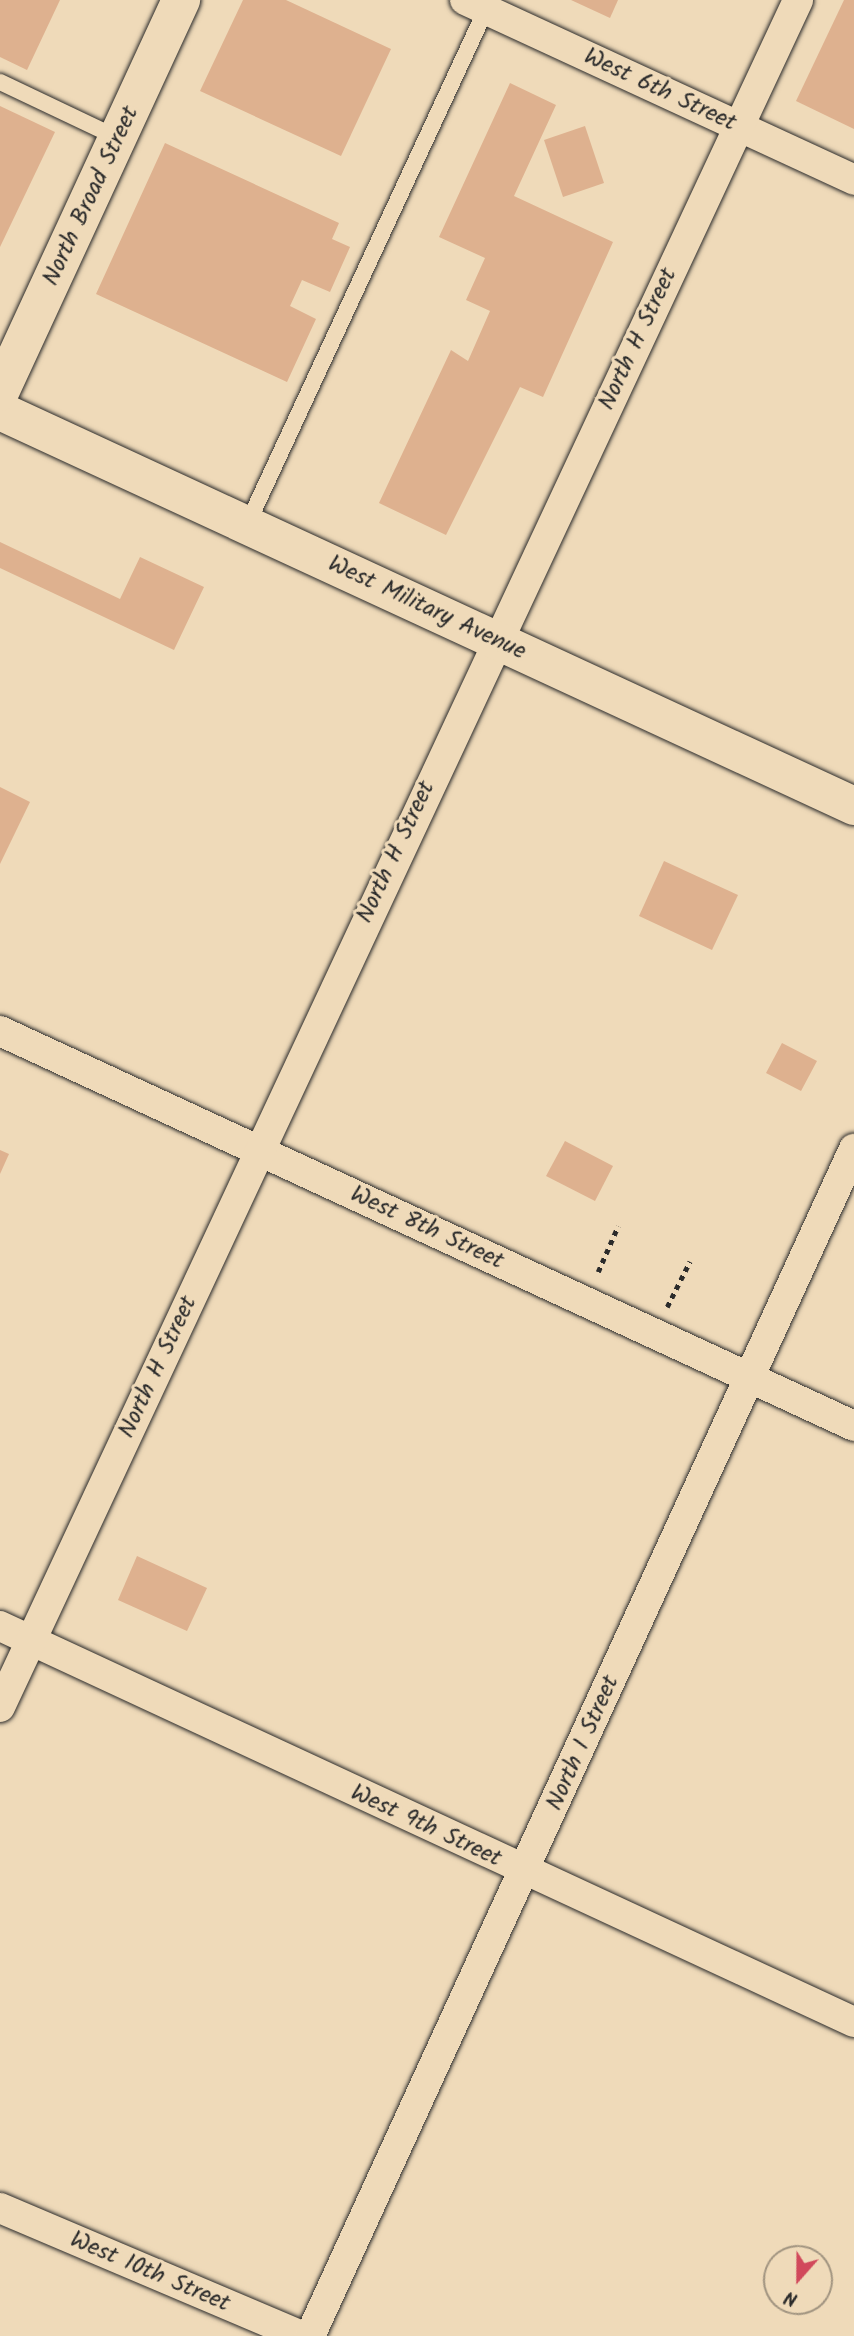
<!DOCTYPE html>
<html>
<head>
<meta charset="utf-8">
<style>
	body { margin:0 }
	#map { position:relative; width:854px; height:2336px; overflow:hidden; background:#efdab9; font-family:Kalam,sans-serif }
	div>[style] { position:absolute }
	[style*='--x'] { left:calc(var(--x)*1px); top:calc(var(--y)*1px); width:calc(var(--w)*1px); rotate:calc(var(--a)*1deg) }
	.building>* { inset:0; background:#deb18f }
	.path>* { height:4.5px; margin-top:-2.25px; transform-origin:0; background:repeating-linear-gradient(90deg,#2b2b2b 0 5px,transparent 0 10px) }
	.roads { filter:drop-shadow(0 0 2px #2b2b2b) drop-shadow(0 0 2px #2b2b2b) }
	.lane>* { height:16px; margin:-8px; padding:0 8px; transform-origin:8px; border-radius:8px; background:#efdab9 }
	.street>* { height:30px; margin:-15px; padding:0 15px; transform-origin:15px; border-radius:15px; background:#efdab9 }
	.secondary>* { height:38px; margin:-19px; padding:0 19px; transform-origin:19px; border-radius:19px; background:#efdab9 }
	.primary>* { height:38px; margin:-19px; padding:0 19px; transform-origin:19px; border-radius:19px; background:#efdab9 }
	span { translate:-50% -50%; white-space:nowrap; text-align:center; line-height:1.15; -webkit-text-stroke:6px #efdab9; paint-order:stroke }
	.street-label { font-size:24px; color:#2b2b2b }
	.north { position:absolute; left:763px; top:2245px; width:70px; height:70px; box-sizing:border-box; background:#efdab9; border:2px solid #a19480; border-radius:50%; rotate:201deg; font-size:19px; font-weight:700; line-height:28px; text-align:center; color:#2b2b2b }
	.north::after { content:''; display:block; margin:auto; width:24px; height:32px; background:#d1495b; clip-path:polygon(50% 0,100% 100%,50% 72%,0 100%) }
</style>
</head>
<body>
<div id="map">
	<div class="building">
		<i style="clip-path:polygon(0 0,60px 0,27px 70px,0 57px)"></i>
		<i style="clip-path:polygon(243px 0,286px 0,391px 49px,341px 156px,200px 91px)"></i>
		<i style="clip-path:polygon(571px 0,618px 0,610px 18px)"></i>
		<i style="clip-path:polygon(844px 0,854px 0,854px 129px,796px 101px)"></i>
		<i style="clip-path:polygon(510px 83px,556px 105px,514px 196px,613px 242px,543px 397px,520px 387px,446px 535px,379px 503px,451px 350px,468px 361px,490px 311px,466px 300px,485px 258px,439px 237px)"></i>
		<i style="clip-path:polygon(0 106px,55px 132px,0 247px)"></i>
		<i style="clip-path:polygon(585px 126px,604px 183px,563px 197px,544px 140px)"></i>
		<i style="clip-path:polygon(165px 143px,339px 223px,332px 239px,350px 247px,330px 292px,302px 280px,290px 306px,316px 319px,287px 382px,96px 294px)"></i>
		<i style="clip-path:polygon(0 542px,120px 599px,140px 557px,204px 587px,174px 650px,0 568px)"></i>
		<i style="clip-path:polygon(0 787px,30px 802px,0 864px)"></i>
		<i style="clip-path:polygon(664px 861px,738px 895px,712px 950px,639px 916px)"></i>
		<i style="clip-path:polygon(782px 1043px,817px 1061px,801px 1091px,766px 1073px)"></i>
		<i style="clip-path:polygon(565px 1141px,613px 1166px,595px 1201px,546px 1176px)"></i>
		<i style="clip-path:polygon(0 1150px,9px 1154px,0 1174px)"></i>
		<i style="clip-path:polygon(137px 1556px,207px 1588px,187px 1631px,118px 1600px)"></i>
	</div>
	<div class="path">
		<i style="--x:598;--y:1272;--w:50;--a:-66.5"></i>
		<i style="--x:667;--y:1307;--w:51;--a:-63.4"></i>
	</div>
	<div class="roads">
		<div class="lane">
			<i style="--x:0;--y:82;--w:131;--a:25.4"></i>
			<i style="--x:247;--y:525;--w:573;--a:-65.13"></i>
		</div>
		<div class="street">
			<i style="--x:465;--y:0;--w:429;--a:24.8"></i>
			<i style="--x:0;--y:1031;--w:941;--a:24.82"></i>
			<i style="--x:0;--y:1626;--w:941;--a:24.88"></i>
			<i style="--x:0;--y:1707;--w:1884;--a:-64.94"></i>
			<i style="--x:0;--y:2208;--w:327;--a:23"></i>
			<i style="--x:310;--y:2336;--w:1306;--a:-65.38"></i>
		</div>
		<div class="secondary">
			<i style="--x:0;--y:411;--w:941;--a:24.82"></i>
		</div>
		<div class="primary">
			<i style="--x:0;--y:392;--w:432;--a:-65.2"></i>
		</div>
	</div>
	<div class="street-label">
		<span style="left:660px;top:90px;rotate:25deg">West 6th Street</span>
		<span style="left:91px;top:196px;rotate:-65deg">North Broad Street</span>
		<span style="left:638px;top:339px;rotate:-65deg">North H Street</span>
		<span style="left:427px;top:608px;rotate:25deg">West Military Avenue</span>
		<span style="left:396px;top:852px;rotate:-65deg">North H Street</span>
		<span style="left:427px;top:1228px;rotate:25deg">West 8th Street</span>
		<span style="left:158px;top:1367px;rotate:-65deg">North H Street</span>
		<span style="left:583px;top:1743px;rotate:-66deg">North I Street</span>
		<span style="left:426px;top:1826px;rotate:25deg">West 9th Street</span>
		<span style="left:150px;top:2272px;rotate:23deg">West 10th Street</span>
	</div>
	<div class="north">N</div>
</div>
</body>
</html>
